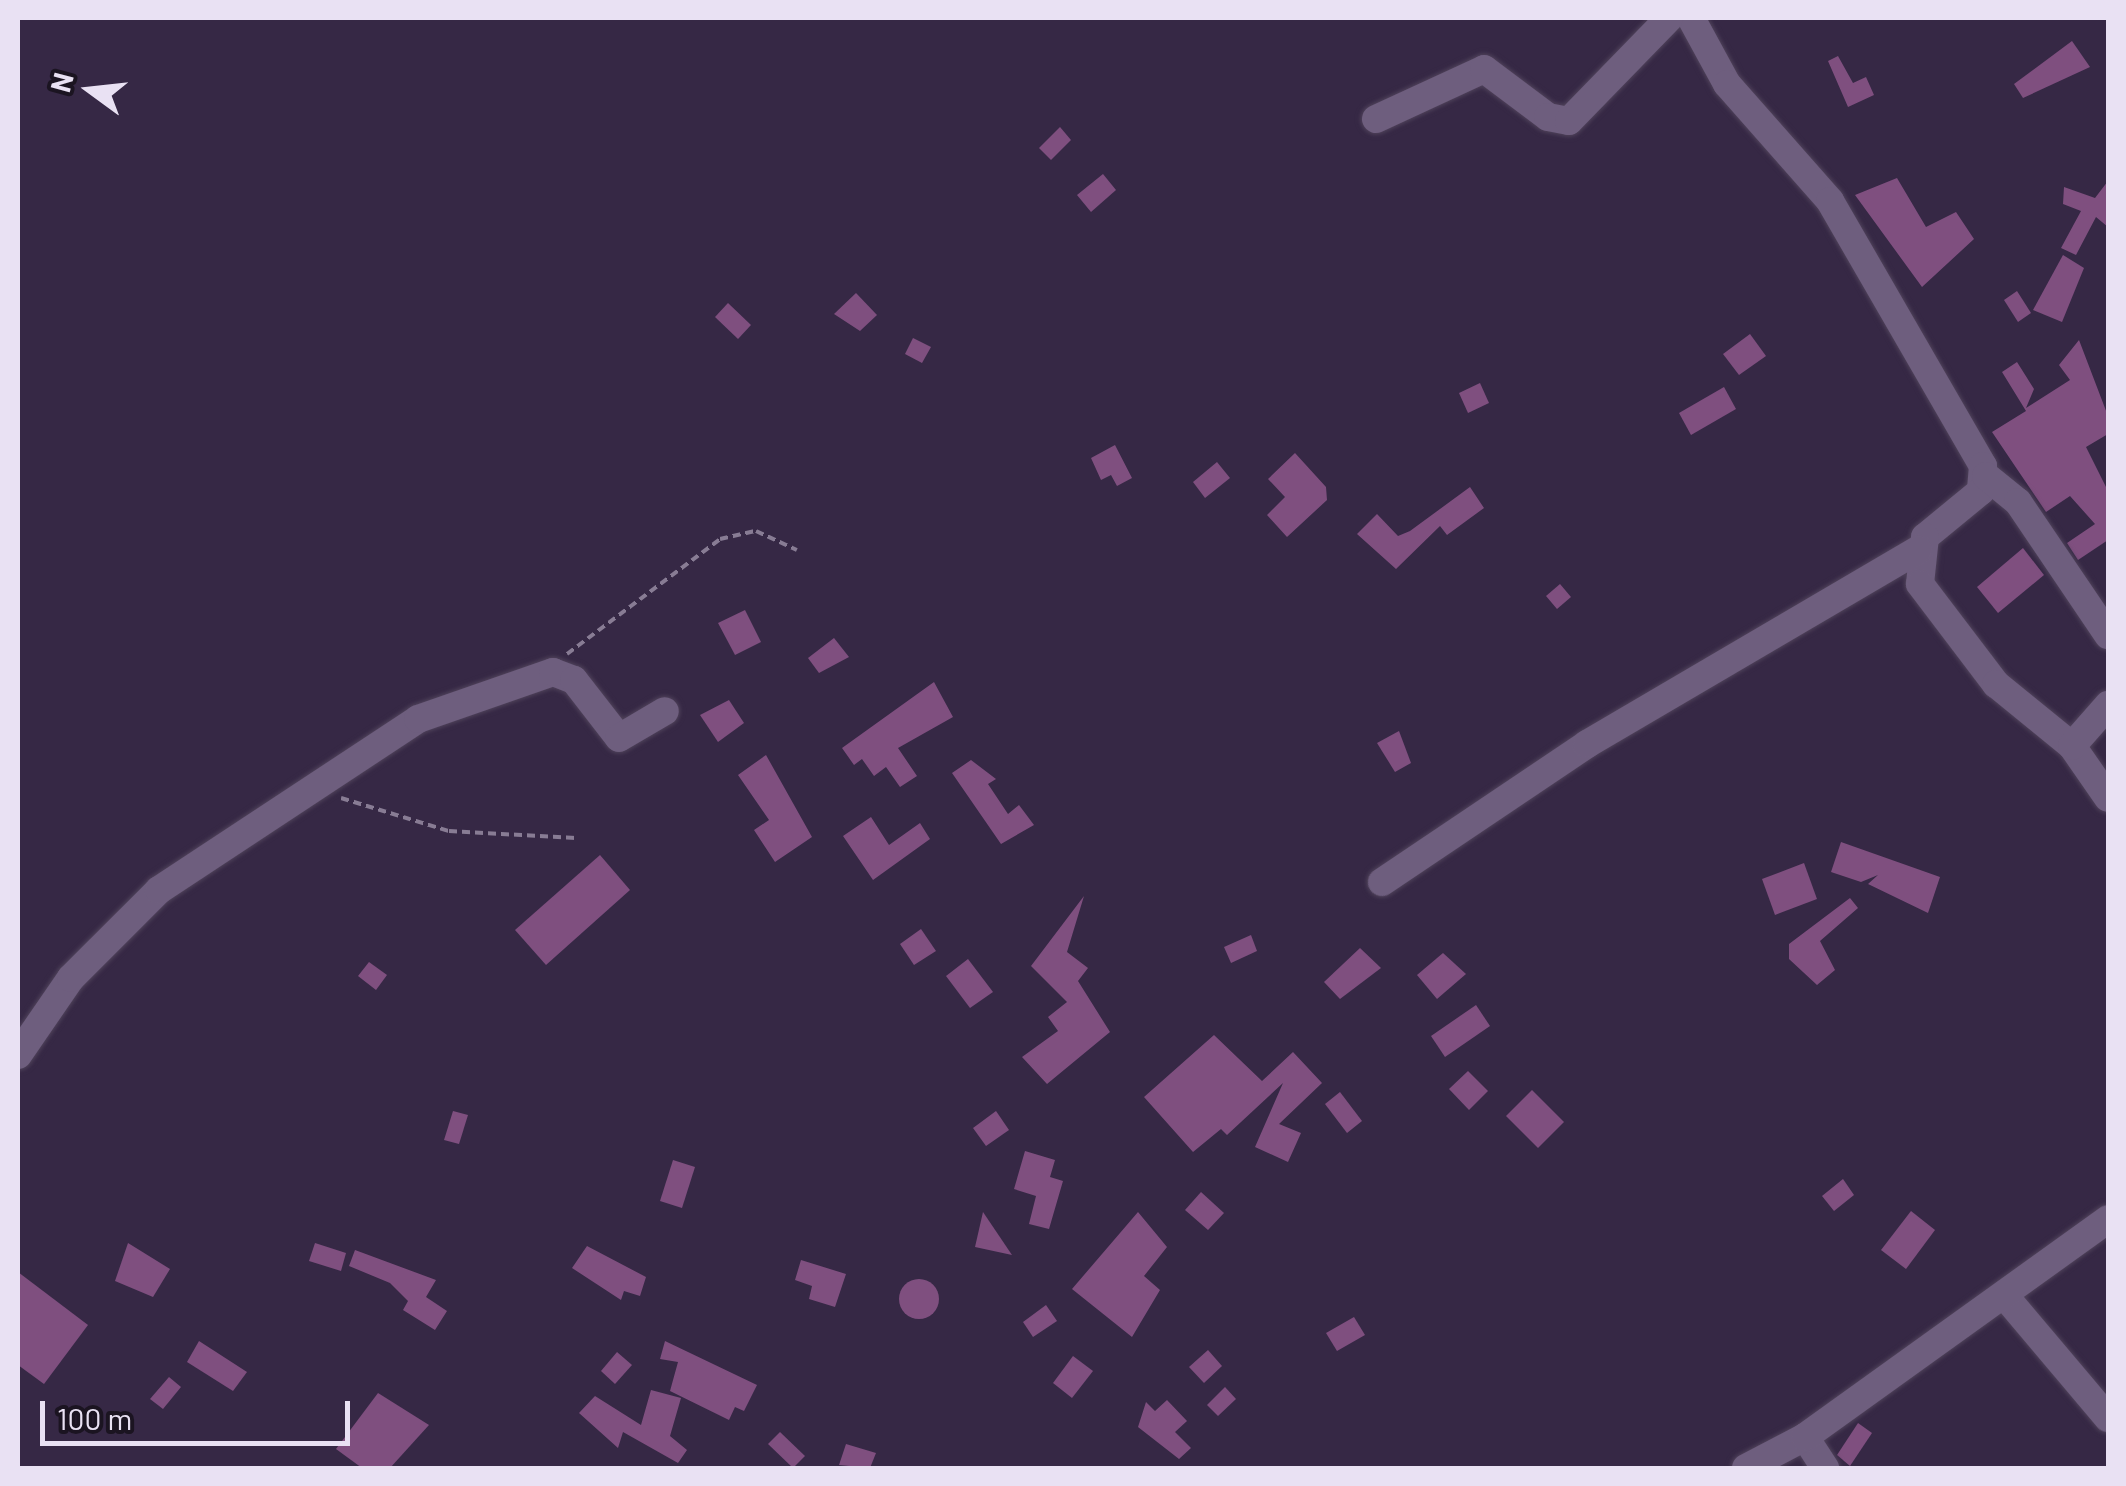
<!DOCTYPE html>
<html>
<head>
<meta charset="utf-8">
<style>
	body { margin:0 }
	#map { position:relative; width:2126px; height:1486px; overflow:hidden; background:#362845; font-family:Barlow,sans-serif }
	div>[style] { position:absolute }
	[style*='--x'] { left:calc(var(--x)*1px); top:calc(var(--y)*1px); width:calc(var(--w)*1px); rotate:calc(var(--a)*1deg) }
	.building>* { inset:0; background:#7f4f7f }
	.round { border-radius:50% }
	.path>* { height:4px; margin-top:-2px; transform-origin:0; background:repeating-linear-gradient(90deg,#887c94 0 8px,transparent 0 13px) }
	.roads { filter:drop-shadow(0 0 2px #4f425a) drop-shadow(0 0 2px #4f425a) }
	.minor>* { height:28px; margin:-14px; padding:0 14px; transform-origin:14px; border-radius:14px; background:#6e5e7e }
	span { translate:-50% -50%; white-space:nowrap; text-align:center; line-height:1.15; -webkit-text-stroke:8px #1b1421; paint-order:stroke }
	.frame { position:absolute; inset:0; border:20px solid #e9e1f3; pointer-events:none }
	.north { position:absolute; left:40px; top:40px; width:100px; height:100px; -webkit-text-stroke:8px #1b1421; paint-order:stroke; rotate:285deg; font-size:28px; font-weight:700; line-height:40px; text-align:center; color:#e9e1f3 }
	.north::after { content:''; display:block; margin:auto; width:35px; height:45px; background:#e9e1f3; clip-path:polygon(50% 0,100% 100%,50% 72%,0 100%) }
	.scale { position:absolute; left:40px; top:1401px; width:310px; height:45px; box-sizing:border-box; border:5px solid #e9e1f3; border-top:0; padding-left:12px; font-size:30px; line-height:35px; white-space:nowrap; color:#e9e1f3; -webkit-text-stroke:8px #1b1421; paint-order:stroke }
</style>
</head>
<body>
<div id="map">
	<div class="building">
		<i style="clip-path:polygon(2072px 41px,2090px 67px,2023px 98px,2014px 84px)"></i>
		<i style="clip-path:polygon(1838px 56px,1853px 83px,1866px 77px,1874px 95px,1848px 107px,1828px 61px)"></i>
		<i style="clip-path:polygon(1060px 127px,1071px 140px,1051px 160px,1039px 148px)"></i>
		<i style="clip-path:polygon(1103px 174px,1116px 190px,1091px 212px,1077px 195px)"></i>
		<i style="clip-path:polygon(1897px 178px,1926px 227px,1956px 212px,1974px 239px,1922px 287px,1855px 195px)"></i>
		<i style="clip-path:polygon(2108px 181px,2108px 227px,2096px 217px,2076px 255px,2061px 248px,2081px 211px,2063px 204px,2064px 187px,2095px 198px)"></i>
		<i style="clip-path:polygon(2063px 255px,2084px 268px,2062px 322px,2033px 310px)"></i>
		<i style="clip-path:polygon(2017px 291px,2031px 313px,2018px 322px,2004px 300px)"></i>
		<i style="clip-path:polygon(856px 293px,877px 315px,860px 331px,834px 314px)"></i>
		<i style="clip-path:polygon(728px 303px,751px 325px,738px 339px,715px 317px)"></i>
		<i style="clip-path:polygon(1750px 334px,1766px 356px,1739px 375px,1723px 354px)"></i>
		<i style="clip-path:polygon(913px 338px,931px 347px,922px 363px,905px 354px)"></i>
		<i style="clip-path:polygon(2079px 340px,2108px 416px,2108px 434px,2086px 447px,2108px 491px,2108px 540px,2078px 560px,2067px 543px,2095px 524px,2070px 496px,2046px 512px,1992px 432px,2026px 411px,2002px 372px,2017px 362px,2034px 389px,2026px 408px,2070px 380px,2059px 365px)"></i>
		<i style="clip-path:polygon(1480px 383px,1489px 403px,1468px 413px,1459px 393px)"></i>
		<i style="clip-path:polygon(1724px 387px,1736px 409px,1691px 435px,1679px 413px)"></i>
		<i style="clip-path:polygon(1115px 445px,1132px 478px,1117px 486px,1111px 475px,1101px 480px,1091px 458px)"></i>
		<i style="clip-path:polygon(1295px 453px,1326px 487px,1327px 500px,1287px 537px,1267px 515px,1285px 497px,1268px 479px)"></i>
		<i style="clip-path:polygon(1217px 462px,1230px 478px,1205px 498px,1193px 482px)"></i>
		<i style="clip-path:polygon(1470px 487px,1484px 508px,1447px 535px,1440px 526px,1396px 569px,1357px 534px,1377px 514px,1398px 536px,1410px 531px)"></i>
		<i style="clip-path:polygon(2023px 548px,2044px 575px,1998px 613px,1977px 587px)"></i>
		<i style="clip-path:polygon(1560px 584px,1571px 597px,1557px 609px,1546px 596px)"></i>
		<i style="clip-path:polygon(745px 610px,761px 642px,735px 655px,718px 623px)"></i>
		<i style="clip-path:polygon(834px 638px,849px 657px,819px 673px,808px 658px)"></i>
		<i style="clip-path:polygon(934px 682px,953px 717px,898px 748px,917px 776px,900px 787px,886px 767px,874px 776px,862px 759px,854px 765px,842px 748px)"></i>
		<i style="clip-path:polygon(729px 700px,744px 723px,718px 742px,700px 715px)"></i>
		<i style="clip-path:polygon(1399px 731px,1411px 763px,1395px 772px,1377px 743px)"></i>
		<i style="clip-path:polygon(766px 755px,812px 837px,775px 862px,754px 830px,769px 820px,738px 775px)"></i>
		<i style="clip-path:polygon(971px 760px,996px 779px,988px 784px,1008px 814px,1019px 805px,1034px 825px,1001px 844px,952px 773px)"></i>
		<i style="clip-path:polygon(871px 817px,889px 845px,920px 823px,930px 839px,873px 880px,843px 836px)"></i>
		<i style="clip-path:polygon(1841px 842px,1940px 877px,1928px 913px,1868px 884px,1878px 875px,1861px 882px,1831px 872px)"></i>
		<i style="clip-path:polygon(600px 855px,630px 890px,546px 965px,515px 930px)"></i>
		<i style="clip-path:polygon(1804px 863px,1817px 899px,1775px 915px,1762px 879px)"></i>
		<i style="clip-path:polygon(1084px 896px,1067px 952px,1088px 968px,1078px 981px,1110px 1032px,1047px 1084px,1022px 1057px,1058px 1031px,1048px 1017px,1067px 1002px,1031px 966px)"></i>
		<i style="clip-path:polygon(1850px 898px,1858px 908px,1820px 941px,1835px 970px,1817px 985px,1789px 959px,1789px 944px)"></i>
		<i style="clip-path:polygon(921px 929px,936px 951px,914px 965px,900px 944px)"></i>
		<i style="clip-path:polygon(1251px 935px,1257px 951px,1231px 963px,1224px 947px)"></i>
		<i style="clip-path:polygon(1360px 948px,1381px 968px,1340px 999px,1324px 982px)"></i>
		<i style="clip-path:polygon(1443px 953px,1466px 974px,1437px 999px,1417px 975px)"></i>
		<i style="clip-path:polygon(968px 959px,993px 992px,970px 1008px,946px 976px)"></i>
		<i style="clip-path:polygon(369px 962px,387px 975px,376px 990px,358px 976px)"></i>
		<i style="clip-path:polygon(1476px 1005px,1490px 1026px,1445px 1057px,1431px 1036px)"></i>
		<i style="clip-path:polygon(1214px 1035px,1262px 1081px,1293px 1052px,1322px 1083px,1279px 1124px,1301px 1133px,1288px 1162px,1255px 1147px,1283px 1083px,1227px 1135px,1221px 1129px,1193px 1152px,1144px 1097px)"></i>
		<i style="clip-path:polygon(1468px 1071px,1488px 1091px,1469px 1110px,1449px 1089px)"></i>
		<i style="clip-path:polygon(1532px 1090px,1564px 1122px,1538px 1148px,1506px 1116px)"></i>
		<i style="clip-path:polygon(1340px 1092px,1362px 1121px,1347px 1133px,1325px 1104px)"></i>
		<i style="clip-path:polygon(453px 1111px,468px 1115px,459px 1144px,444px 1140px)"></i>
		<i style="clip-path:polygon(996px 1111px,1009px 1130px,986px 1146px,973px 1128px)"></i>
		<i style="clip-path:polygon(1025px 1151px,1055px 1160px,1050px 1177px,1063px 1181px,1049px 1229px,1029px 1224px,1036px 1196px,1014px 1189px)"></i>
		<i style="clip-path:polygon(673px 1160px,695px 1167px,682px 1208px,660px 1201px)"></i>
		<i style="clip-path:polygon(1843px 1179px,1854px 1195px,1834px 1211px,1822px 1196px)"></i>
		<i style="clip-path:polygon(1201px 1192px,1224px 1213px,1208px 1230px,1185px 1210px)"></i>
		<i style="clip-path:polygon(1911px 1211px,1935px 1230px,1906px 1269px,1881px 1250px)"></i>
		<i style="clip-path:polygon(983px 1212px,1012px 1255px,975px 1247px)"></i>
		<i style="clip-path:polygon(1138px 1212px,1167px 1247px,1144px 1276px,1160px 1290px,1132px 1337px,1072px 1289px)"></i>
		<i style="clip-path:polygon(128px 1243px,170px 1269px,153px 1297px,115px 1281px)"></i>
		<i style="clip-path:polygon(315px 1243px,346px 1253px,341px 1271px,309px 1261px)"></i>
		<i style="clip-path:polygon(587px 1246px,646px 1277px,640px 1296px,624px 1291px,621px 1300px,572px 1268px)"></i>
		<i style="clip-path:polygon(355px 1250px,436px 1280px,426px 1297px,447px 1311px,435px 1330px,403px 1310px,408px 1301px,390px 1283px,349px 1266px)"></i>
		<i style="clip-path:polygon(801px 1260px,846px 1274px,835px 1307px,809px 1299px,812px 1286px,795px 1280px)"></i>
		<i style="clip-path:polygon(18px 1272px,88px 1325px,44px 1384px,18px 1365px)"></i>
		<i class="round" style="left:899px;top:1279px;width:40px;height:40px"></i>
		<i style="clip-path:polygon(1046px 1305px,1057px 1321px,1033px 1337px,1023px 1322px)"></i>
		<i style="clip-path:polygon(1354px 1317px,1365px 1335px,1337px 1351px,1326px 1333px)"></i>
		<i style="clip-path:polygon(199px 1341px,247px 1372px,233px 1391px,187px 1362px)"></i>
		<i style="clip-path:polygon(665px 1341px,757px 1385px,744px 1411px,735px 1407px,729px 1420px,670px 1391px,678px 1362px,660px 1359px)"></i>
		<i style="clip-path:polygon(1208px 1350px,1222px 1366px,1204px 1383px,1189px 1367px)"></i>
		<i style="clip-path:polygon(617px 1352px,632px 1365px,615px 1384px,601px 1371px)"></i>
		<i style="clip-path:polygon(1073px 1356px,1093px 1371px,1072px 1398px,1053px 1383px)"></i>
		<i style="clip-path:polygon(169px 1377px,181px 1387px,163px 1409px,150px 1399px)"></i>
		<i style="clip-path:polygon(1225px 1387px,1236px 1399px,1218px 1416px,1207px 1405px)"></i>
		<i style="clip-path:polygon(651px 1390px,681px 1398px,670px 1436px,687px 1450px,678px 1463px,623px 1432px,618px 1448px,579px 1413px,595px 1396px,641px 1425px)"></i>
		<i style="clip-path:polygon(378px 1393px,429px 1425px,390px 1468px,362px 1468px,336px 1449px)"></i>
		<i style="clip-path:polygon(1167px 1400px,1187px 1421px,1175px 1432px,1191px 1448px,1179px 1459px,1138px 1427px,1146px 1402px,1155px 1411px)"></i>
		<i style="clip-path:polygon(1858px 1423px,1872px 1433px,1850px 1466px,1837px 1455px)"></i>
		<i style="clip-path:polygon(780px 1432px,805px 1456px,793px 1468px,768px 1444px)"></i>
		<i style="clip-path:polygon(846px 1444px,876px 1453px,870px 1468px,839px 1465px)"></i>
	</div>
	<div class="path">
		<i style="--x:567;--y:654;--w:191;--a:-36.9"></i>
		<i style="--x:720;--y:539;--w:37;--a:-13"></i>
		<i style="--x:756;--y:531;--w:45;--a:24.9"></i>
		<i style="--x:341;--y:798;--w:113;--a:17"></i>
		<i style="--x:449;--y:831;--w:127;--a:3.2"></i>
	</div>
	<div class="roads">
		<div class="minor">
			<i style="--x:1691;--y:18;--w:75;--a:61.4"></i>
			<i style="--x:1727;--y:84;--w:156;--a:48.6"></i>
			<i style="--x:1830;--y:201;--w:306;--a:60"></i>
			<i style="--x:1983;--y:466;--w:25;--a:95"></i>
			<i style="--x:1981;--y:491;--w:72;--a:140.6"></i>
			<i style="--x:1925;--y:537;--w:47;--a:96.1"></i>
			<i style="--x:1920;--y:584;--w:126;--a:52.8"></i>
			<i style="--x:1996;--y:684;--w:98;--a:39.2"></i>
			<i style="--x:2072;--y:746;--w:63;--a:55.3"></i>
			<i style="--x:1376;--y:119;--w:119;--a:-24.8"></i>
			<i style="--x:1484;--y:69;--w:80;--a:36.9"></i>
			<i style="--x:1548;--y:117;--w:21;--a:11"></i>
			<i style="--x:1569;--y:121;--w:144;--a:-45.8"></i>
			<i style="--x:1986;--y:476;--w:41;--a:39.1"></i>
			<i style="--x:2018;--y:502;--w:161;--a:55.9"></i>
			<i style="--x:2072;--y:746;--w:55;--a:-48.7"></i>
			<i style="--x:1382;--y:882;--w:247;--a:-33.9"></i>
			<i style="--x:1587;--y:744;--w:384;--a:-30.4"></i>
			<i style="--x:18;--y:1055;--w:93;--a:-55.5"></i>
			<i style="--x:71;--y:978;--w:124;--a:-45"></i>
			<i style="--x:159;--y:890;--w:310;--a:-33.4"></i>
			<i style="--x:418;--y:719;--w:143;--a:-19.2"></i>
			<i style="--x:553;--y:672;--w:22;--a:21"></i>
			<i style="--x:574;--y:680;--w:73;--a:52.2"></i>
			<i style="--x:619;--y:738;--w:53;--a:-30.4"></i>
			<i style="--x:2004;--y:1295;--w:161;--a:49.8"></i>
			<i style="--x:1805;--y:1437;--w:37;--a:57"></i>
			<i style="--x:1746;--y:1468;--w:67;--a:-27.7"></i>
			<i style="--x:1805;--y:1437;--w:373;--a:-35.7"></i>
		</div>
	</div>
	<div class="frame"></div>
	<div class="north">N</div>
	<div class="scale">100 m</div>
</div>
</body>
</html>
